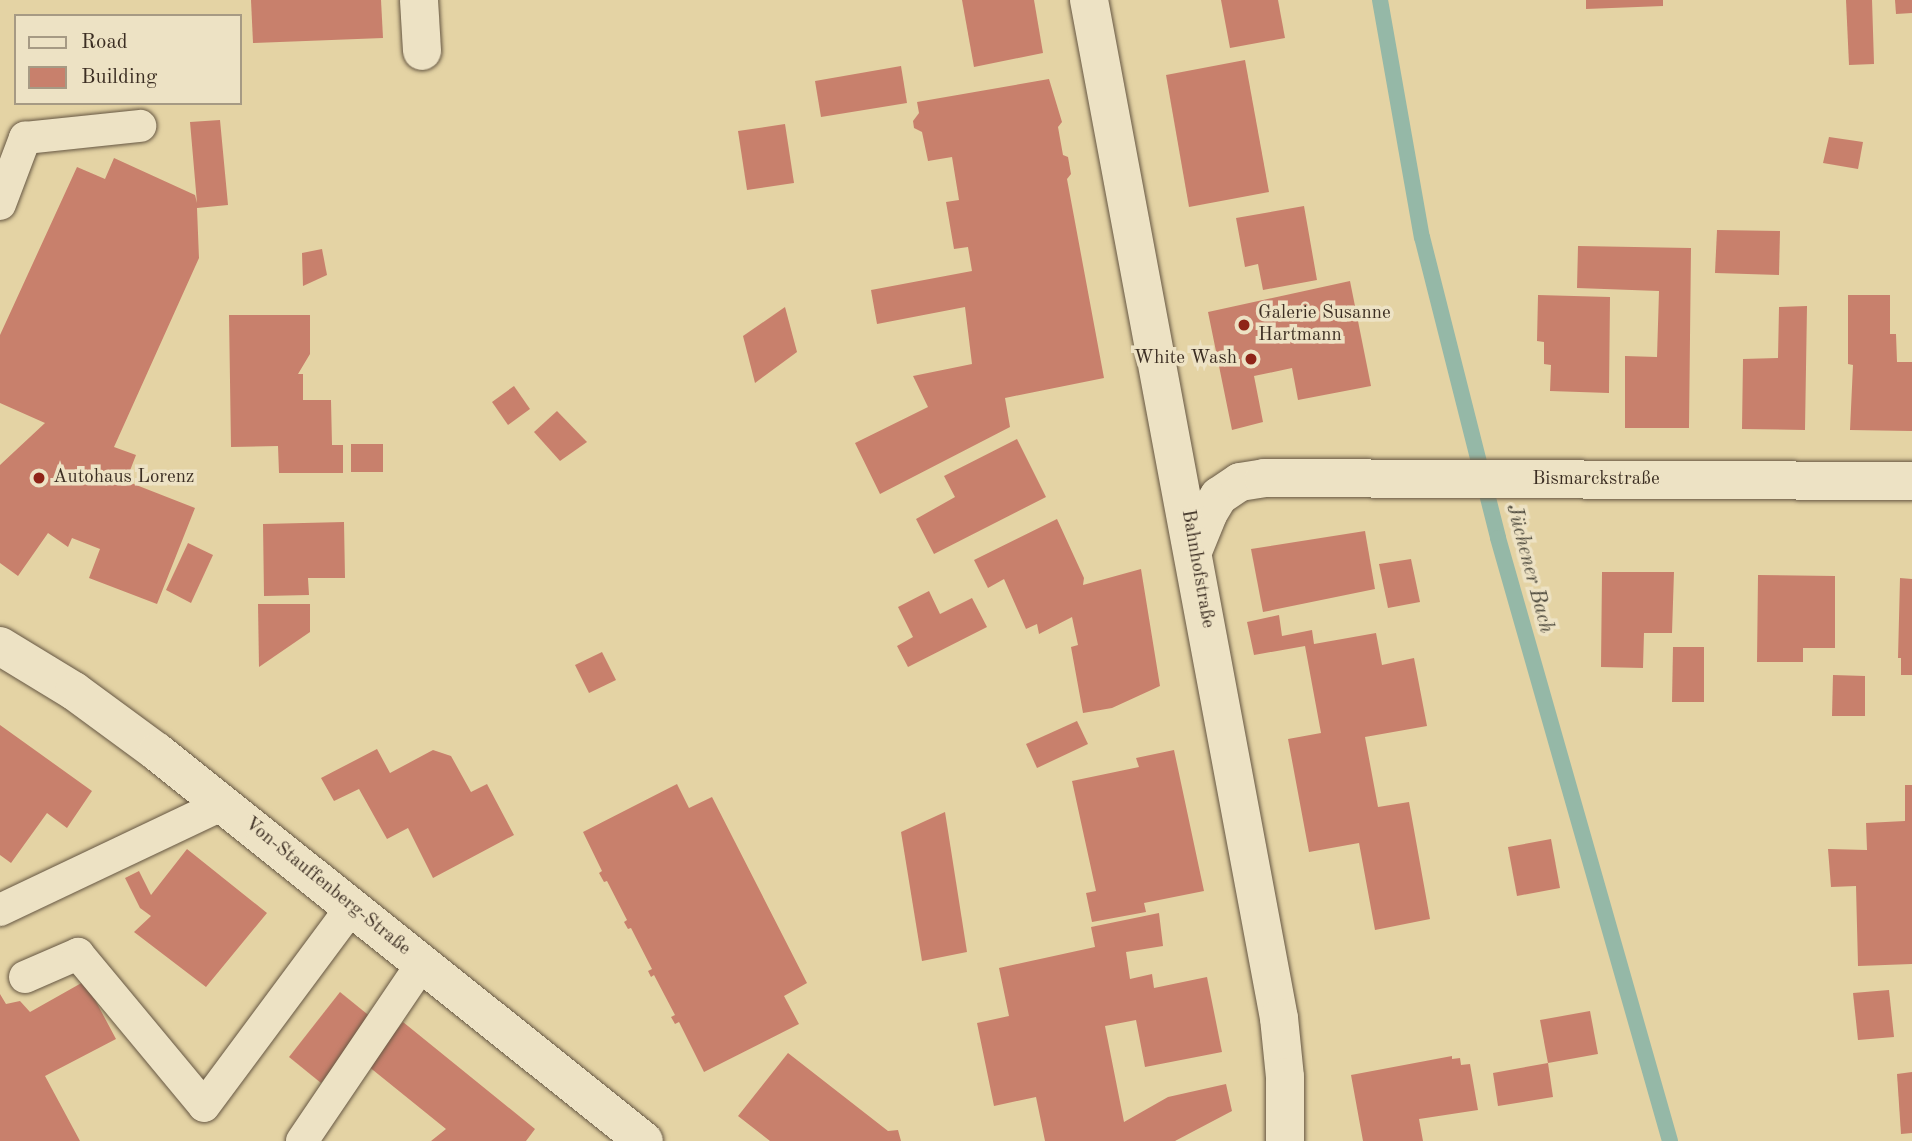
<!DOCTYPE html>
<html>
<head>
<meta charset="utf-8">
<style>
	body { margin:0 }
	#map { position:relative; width:1912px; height:1141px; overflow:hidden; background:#e4d3a4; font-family:"Old Standard TT",serif }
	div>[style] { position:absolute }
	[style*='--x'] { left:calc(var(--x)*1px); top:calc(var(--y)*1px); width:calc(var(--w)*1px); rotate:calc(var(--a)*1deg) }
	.stream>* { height:16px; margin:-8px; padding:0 8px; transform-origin:8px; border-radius:8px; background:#95b8a7 }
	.building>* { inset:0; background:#c8806c }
	.roads { filter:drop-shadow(0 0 2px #665743) drop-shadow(0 0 2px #665743) }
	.lane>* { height:32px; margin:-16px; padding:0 16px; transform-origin:16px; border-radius:16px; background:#ede2c4 }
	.street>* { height:38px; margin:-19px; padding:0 19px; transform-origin:19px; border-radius:19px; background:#ede2c4 }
	.dots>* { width:19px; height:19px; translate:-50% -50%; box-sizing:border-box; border:4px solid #ede2c4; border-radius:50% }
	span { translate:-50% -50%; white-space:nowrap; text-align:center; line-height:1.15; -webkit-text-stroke:7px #ede2c4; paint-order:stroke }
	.poi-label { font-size:19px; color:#3c2e23 }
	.left { translate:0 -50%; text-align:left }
	.right { translate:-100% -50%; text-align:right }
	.street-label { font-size:19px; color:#3c2e23 }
	.water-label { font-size:21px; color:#4e4a3d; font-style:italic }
	.legend { position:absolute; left:14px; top:14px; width:228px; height:91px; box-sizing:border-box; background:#ede2c4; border:2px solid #a69a84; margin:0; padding:9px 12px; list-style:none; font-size:21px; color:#3c2e23 }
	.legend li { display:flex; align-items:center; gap:14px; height:35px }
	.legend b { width:35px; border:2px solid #a69a84 }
</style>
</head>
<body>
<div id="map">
	<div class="stream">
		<i style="--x:1380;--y:0;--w:241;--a:80"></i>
		<i style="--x:1422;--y:237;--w:310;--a:75.8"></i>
		<i style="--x:1498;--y:538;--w:627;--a:74.08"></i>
	</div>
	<div class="building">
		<i style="clip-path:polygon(251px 0,381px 0,383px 38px,253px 43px)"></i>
		<i style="clip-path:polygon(962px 0,1034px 0,1043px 53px,974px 67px)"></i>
		<i style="clip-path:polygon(1221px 0,1278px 0,1285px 38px,1230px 48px)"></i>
		<i style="clip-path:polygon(1586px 0,1663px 0,1663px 6px,1586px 9px)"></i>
		<i style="clip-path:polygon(1846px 0,1872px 0,1874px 64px,1849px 65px)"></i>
		<i style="clip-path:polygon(1895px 0,1912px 0,1912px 13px,1896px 14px)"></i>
		<i style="clip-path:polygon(1245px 60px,1269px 192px,1189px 207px,1166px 75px)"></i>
		<i style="clip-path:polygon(901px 66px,907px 103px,821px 117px,815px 81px)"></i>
		<i style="clip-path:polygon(1049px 79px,1062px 122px,1058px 127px,1063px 155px,1068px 157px,1071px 174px,1067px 179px,1104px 378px,1005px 398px,1010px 427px,880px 494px,855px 443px,928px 407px,913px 376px,972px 364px,965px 307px,877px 324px,871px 290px,972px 271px,968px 247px,954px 249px,946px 202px,959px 200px,952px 157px,928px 161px,922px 132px,914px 128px,913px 121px,919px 113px,917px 102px)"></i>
		<i style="clip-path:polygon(220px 120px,228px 205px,197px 208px,199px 258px,114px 447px,136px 455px,126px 481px,195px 508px,157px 604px,89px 578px,100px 549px,72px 538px,68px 547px,48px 533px,18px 576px,0 563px,0 465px,45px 423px,0 403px,0 335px,77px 167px,105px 179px,114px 158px,195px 195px,197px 203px,190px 122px)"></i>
		<i style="clip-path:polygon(785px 124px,794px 183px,747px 190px,738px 131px)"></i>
		<i style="clip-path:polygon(1829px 137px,1863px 142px,1858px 169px,1823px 163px)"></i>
		<i style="clip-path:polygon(1304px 206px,1317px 280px,1263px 290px,1258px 264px,1245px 267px,1236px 218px)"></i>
		<i style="clip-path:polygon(1717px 230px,1780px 231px,1779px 275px,1715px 273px)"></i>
		<i style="clip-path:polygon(1578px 246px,1691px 248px,1689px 428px,1625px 428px,1625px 356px,1657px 357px,1659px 291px,1577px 288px)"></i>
		<i style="clip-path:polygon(322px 249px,327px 275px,303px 286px,302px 253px)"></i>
		<i style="clip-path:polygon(1350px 281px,1371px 386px,1298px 400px,1292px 368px,1254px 376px,1263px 422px,1232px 430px,1208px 312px)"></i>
		<i style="clip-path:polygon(1538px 295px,1610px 297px,1609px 393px,1550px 391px,1551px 365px,1544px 364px,1544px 342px,1537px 341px)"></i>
		<i style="clip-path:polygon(1848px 295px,1890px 295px,1890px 334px,1896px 334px,1897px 362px,1912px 362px,1912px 431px,1850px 430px,1853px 365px,1848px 364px)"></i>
		<i style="clip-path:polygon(1807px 306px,1805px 430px,1742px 429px,1743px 359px,1778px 358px,1779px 307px)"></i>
		<i style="clip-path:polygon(785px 307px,797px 352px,755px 383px,743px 336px)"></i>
		<i style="clip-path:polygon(229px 315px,310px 315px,310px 354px,298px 374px,303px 374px,303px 400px,331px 400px,332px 445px,343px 445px,343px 473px,279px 473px,278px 446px,231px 447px)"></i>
		<i style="clip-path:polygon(514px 386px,530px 409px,508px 425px,492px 402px)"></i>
		<i style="clip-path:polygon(557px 411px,587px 442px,560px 461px,534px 432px)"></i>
		<i style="clip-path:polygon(1017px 439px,1046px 497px,934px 554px,916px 519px,955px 497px,944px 476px)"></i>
		<i style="clip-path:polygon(351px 444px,383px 444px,383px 472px,351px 472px)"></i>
		<i style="clip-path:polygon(1057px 519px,1084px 578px,1083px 585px,1141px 569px,1160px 686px,1112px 708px,1083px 713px,1071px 647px,1078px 645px,1072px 617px,1039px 634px,1037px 624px,1026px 629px,1004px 579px,988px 588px,974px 560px)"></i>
		<i style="clip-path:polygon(344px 522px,345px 578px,308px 578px,309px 595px,264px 596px,263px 524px)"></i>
		<i style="clip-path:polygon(1365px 531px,1375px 589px,1263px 612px,1251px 549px)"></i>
		<i style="clip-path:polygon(188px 543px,213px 555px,191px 603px,166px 590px)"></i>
		<i style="clip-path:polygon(1411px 559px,1420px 602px,1388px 608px,1379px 564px)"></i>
		<i style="clip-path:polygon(1602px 572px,1674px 572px,1672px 633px,1644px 633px,1643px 668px,1601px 667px)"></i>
		<i style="clip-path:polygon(1758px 575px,1835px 576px,1835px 648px,1803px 648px,1803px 662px,1757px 662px)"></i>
		<i style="clip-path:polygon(1900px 578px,1912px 579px,1912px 675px,1901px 675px,1901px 658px,1898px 658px)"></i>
		<i style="clip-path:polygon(929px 591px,940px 614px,972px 598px,987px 627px,908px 667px,897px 646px,913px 637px,898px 607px)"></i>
		<i style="clip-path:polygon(258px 604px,310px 604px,310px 632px,259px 667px)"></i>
		<i style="clip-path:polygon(1279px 615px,1282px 636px,1312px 630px,1314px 644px,1376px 633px,1382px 665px,1414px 658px,1427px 726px,1365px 737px,1378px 807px,1409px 802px,1430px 919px,1375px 930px,1359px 843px,1309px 852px,1288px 739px,1321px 733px,1305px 646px,1254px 655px,1247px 622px)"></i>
		<i style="clip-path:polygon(1673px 647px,1704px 647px,1704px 702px,1672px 702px)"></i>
		<i style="clip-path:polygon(602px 652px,616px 680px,589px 693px,575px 665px)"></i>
		<i style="clip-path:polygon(1833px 675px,1865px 676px,1865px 716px,1832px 716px)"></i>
		<i style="clip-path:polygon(1077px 721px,1088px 744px,1037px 768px,1026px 744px)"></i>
		<i style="clip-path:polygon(0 725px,92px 791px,67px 828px,47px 813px,11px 863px,0 855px)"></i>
		<i style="clip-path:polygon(377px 749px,390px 773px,433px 750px,451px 756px,471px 792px,487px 784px,514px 835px,433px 878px,408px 828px,387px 839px,359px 789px,334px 801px,321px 778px)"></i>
		<i style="clip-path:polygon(1174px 750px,1204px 891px,1144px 903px,1146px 912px,1092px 922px,1086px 893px,1096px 891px,1072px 781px,1139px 767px,1136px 758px)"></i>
		<i style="clip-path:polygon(677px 784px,689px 808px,712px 797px,807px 983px,784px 996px,799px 1024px,704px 1072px,679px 1022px,675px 1024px,671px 1017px,675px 1015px,654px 975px,651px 977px,648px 971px,652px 969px,631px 928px,628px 929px,624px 922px,627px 920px,607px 881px,604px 882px,599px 873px,602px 871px,583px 832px)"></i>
		<i style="clip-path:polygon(1905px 785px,1912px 785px,1912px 964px,1858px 966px,1856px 886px,1831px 887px,1828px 849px,1867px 850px,1866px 823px,1905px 821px)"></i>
		<i style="clip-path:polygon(945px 812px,967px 952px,922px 961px,901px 832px)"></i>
		<i style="clip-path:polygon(1551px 839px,1560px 888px,1517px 896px,1508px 847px)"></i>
		<i style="clip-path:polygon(187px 849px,267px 913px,206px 987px,134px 932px,151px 916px,140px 908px,125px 878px,139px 871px,151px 895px)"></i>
		<i style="clip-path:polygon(1159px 913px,1163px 946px,1126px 952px,1130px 979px,1152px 974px,1154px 988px,1207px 977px,1222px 1052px,1145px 1067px,1136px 1020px,1105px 1026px,1124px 1122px,1168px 1097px,1226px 1084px,1232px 1111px,1175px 1141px,1045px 1141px,1036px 1097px,994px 1106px,977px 1023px,1009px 1016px,999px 968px,1095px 947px,1091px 927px)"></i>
		<i style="clip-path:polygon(85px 981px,116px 1039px,45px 1076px,80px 1141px,0 1141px,0 994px,6px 1004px,20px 1001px,30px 1012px)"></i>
		<i style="clip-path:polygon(1889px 990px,1894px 1037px,1858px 1040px,1853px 993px)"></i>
		<i style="clip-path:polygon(340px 992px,372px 1018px,321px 1083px,289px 1057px)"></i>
		<i style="clip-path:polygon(1590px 1011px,1598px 1054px,1548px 1063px,1540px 1020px)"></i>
		<i style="clip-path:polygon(403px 1022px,535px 1129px,526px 1141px,431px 1141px,446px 1129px,368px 1066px)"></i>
		<i style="clip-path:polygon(788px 1053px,888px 1131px,898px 1130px,901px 1141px,770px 1141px,738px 1116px)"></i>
		<i style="clip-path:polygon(1452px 1056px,1452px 1059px,1460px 1058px,1461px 1065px,1470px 1064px,1478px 1110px,1419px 1119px,1423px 1141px,1363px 1141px,1351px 1075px)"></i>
		<i style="clip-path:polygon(1548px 1063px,1553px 1097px,1498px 1106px,1493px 1073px)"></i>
		<i style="clip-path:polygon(1912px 1072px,1912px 1133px,1901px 1134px,1897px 1074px)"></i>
	</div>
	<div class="roads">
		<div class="lane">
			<i style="--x:0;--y:204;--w:71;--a:-69.3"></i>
			<i style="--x:25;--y:138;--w:116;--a:-6"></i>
			<i style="--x:0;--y:910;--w:247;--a:-25.4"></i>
			<i style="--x:25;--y:977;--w:58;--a:-23.5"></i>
			<i style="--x:78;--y:954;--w:197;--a:50.3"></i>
			<i style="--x:204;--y:1106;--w:248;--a:-53.4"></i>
			<i style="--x:302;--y:1141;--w:214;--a:-55.9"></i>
		</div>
		<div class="street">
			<i style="--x:419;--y:0;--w:51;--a:86.6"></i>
			<i style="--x:1089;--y:0;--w:1036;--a:79.43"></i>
			<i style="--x:1279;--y:1018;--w:59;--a:84.2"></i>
			<i style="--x:1285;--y:1077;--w:64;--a:90"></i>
			<i style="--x:1194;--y:549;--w:38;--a:-68"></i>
			<i style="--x:1208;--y:514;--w:21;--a:-59"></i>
			<i style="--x:1219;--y:496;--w:25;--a:-34"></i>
			<i style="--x:1240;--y:482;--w:24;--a:-9"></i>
			<i style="--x:1264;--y:478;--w:648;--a:0.27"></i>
			<i style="--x:0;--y:646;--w:87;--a:31.3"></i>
			<i style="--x:74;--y:691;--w:103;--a:36.3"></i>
			<i style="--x:157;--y:752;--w:623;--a:38.62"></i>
		</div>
	</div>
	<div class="dots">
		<i style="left:1244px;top:325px;background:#8f2418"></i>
		<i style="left:1251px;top:359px;background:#8f2418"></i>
		<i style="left:39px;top:478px;background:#8f2418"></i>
	</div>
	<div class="poi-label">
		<span class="left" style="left:1258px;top:325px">Galerie Susanne<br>Hartmann</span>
		<span class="right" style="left:1237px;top:359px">White Wash</span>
		<span class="left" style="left:53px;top:478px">Autohaus Lorenz</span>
	</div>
	<div class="street-label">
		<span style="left:1596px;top:480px">Bismarckstraße</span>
		<span style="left:1197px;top:569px;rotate:80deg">Bahnhofstraße</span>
		<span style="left:327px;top:887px;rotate:39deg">Von-Stauffenberg-Straße</span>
	</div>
	<div class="water-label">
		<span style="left:1529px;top:569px;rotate:75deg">Jüchener Bach</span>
	</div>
	<ul class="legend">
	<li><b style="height:9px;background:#ede2c4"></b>Road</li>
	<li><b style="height:19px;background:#c8806c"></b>Building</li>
	</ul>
</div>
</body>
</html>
